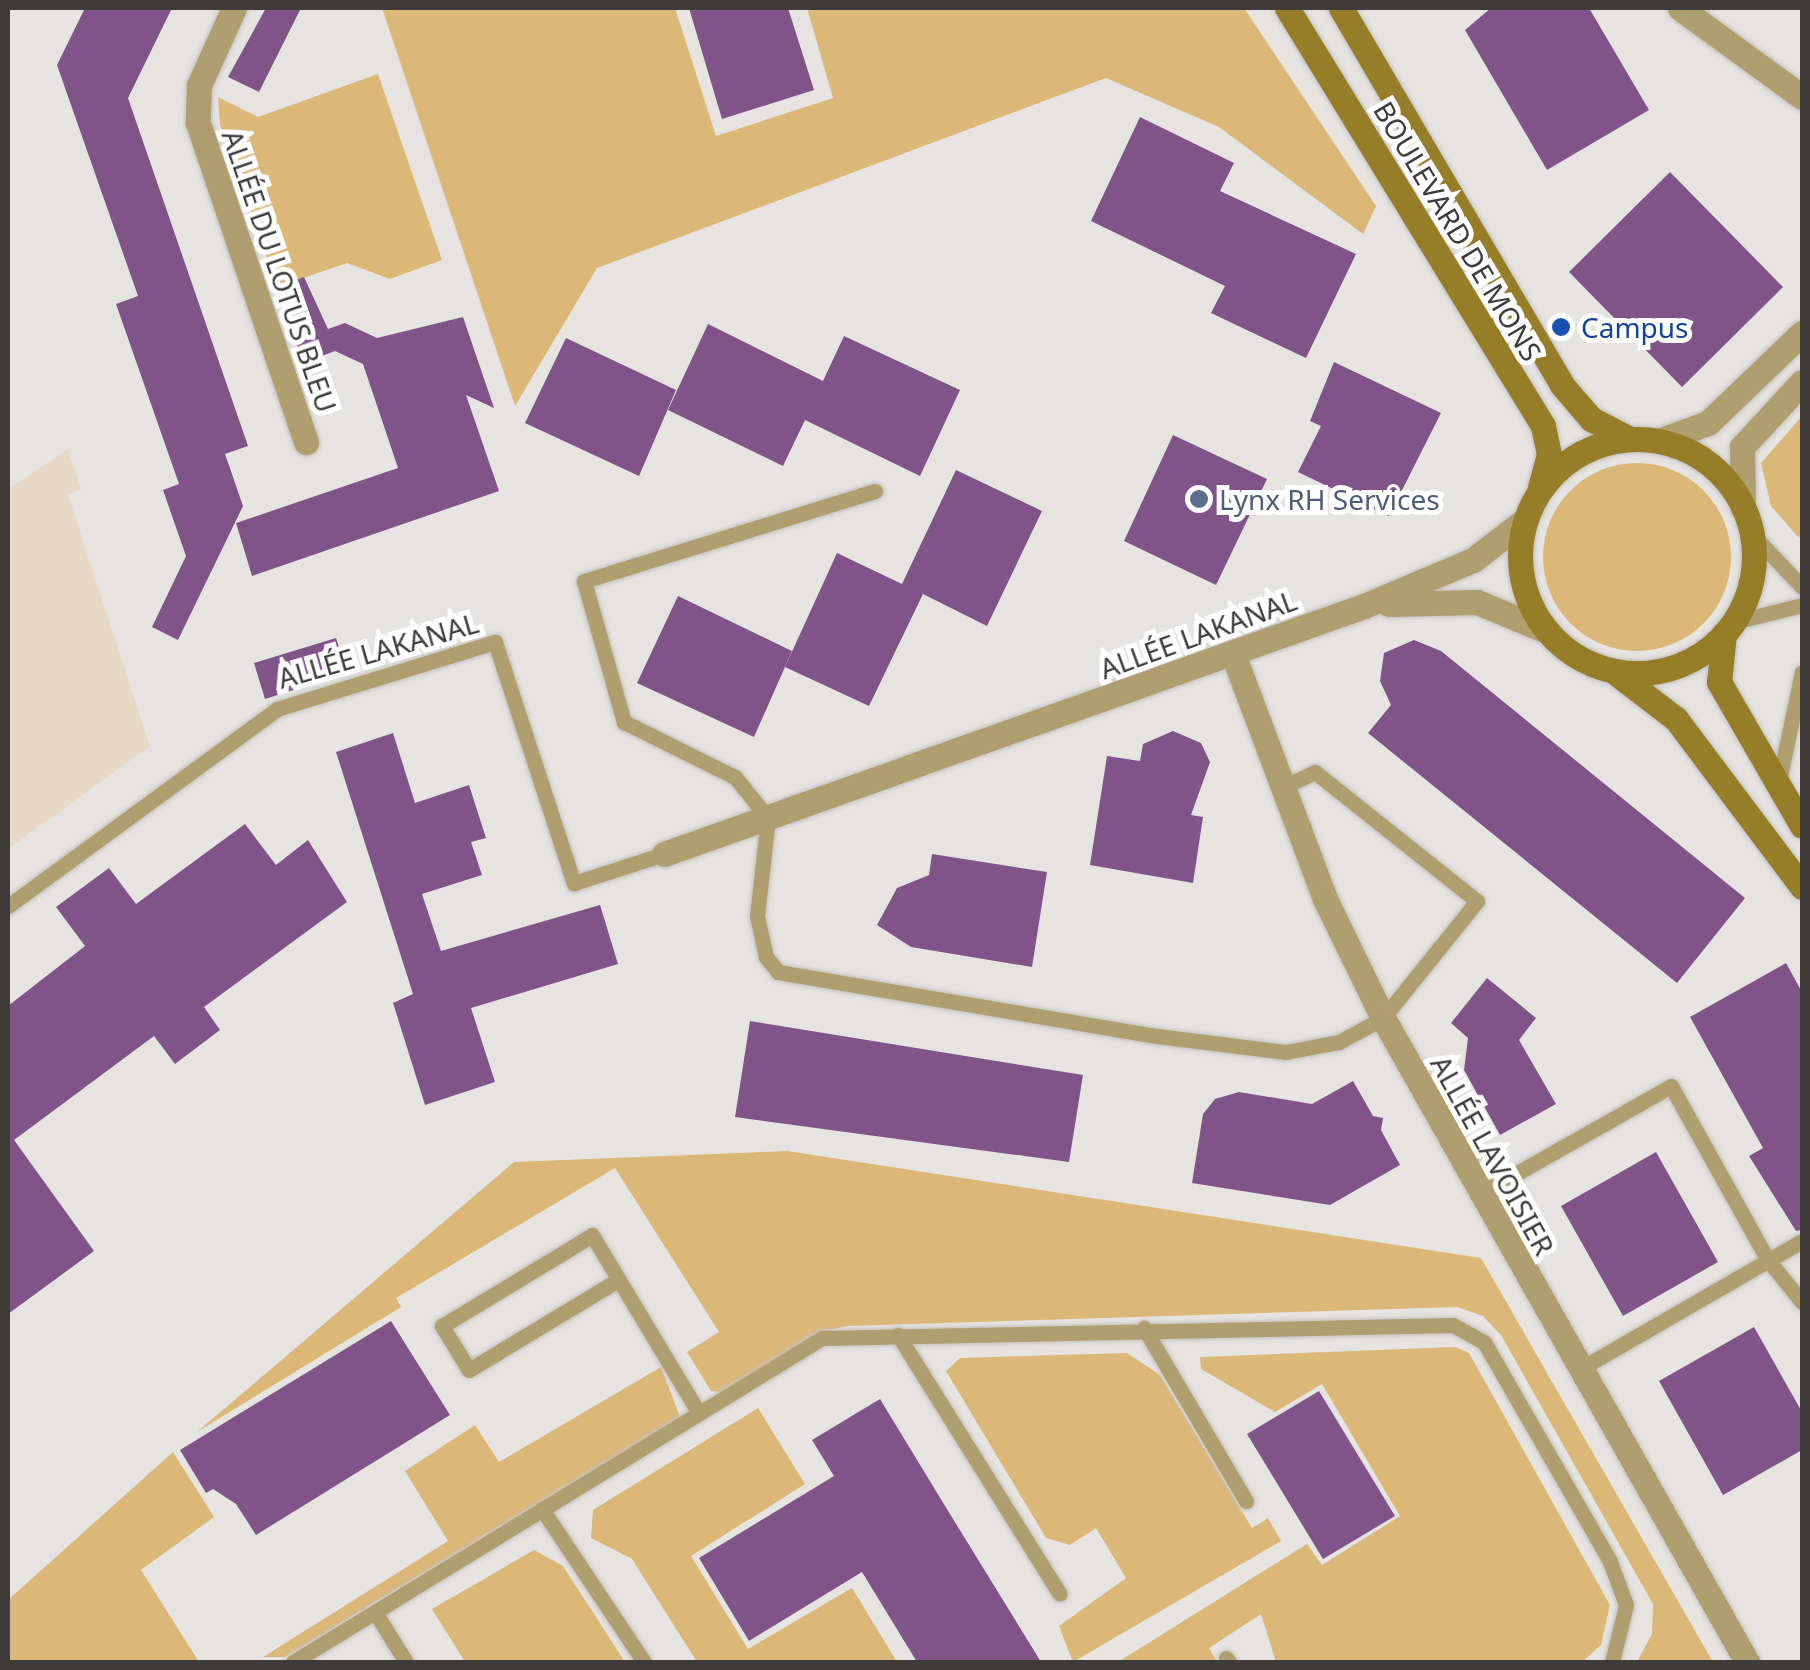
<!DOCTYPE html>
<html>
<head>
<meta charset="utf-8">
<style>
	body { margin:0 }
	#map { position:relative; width:1810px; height:1670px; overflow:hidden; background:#e6e4e1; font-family:"Noto Sans",sans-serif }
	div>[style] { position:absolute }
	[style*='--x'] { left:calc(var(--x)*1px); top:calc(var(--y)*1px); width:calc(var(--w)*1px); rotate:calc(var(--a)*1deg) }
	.education>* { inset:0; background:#e8d8c6 }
	.green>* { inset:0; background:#dbb778 }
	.round { border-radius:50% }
	.building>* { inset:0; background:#805488 }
	.roads { filter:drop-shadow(0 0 2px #c4c2c0) drop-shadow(0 0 2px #c4c2c0) }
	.service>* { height:15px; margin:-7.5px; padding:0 7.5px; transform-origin:7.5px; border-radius:7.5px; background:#b09f6e }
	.minor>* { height:25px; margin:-12.5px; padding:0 12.5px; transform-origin:12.5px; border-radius:12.5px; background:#b09f6e }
	.tertiary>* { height:25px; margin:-12.5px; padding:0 12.5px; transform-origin:12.5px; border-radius:12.5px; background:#b09f6e }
	.secondary>* { height:25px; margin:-12.5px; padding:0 12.5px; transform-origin:12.5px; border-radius:12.5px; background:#977d28 }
	.secondary>.ring { margin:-12.5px; padding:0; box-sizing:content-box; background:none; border:25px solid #977d28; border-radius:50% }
	.dots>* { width:28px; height:28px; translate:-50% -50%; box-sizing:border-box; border:5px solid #fff; border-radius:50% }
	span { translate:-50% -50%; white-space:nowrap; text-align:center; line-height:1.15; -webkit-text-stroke:10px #fff; paint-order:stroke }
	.street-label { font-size:28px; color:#3d3c3b }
	.transit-label { font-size:28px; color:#164399 }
	.left { translate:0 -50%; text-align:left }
	.service-label { font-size:28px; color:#4e5e75 }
	.frame { position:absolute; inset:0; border:10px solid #3d3c3b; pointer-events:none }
</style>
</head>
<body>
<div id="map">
	<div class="education">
		<i style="clip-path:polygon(68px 449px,81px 489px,68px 495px,150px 746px,8px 849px,8px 489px)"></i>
	</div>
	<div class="green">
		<i style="clip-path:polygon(382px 8px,675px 8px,716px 136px,833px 98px,807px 8px,1244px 8px,1376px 206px,1363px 234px,1219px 127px,1106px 78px,597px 268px,515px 406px)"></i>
		<i style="clip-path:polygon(378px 74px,442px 260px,390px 279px,347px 263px,277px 287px,220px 125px,218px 97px,258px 117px)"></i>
		<i style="clip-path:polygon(1802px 416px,1802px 525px,1799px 538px,1771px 506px,1761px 463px)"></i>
		<i class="round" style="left:1543px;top:463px;width:188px;height:188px"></i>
		<i style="clip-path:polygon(787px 1151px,1481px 1258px,1713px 1662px,1637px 1662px,1652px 1634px,1653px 1604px,1501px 1335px,1483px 1316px,1457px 1307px,848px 1326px,820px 1332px,722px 1392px,711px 1391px,687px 1352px,719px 1332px,615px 1168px,396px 1298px,401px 1307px,197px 1432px,514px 1162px)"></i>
		<i style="clip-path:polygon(1455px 1347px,1469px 1353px,1610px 1605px,1601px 1645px,1582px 1662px,1276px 1662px,1261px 1614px,1209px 1648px,1217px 1662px,1118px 1662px,1307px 1544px,1322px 1565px,1400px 1516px,1322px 1384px,1275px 1412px,1201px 1369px,1200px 1357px)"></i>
		<i style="clip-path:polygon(1127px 1353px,1160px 1375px,1252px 1528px,1268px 1518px,1281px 1541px,1073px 1662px,1059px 1626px,1126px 1578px,1096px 1528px,1070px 1545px,1046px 1538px,946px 1371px,960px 1358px)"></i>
		<i style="clip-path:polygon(661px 1367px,680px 1417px,285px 1657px,263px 1657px,448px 1541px,405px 1471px,475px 1425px,499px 1462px)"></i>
		<i style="clip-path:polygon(758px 1408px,805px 1484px,691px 1556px,748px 1649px,852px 1588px,897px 1662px,697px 1662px,632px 1559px,591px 1538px,593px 1510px)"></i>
		<i style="clip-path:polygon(173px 1452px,214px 1517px,141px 1570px,199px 1662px,8px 1662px,8px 1600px)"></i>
		<i style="clip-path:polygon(534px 1550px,563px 1566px,625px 1662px,465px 1662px,432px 1609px)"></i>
	</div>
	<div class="building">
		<i style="clip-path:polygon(85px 8px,172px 8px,128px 98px,248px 446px,225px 454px,243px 506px,178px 640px,152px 627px,186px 556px,163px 490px,179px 484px,116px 304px,138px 296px,57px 65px)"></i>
		<i style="clip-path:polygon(266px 8px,301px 8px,259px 92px,228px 77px)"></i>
		<i style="clip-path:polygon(689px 8px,788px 8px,814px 90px,722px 119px)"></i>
		<i style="clip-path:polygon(1491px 8px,1589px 8px,1649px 110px,1547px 170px,1465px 30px)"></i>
		<i style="clip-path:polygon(1140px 117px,1234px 163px,1220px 191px,1356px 254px,1306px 358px,1211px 313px,1225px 286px,1091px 221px)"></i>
		<i style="clip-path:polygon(1670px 172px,1783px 287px,1682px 387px,1569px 272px)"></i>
		<i style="clip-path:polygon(304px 277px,328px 329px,345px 323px,377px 338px,463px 317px,494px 408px,466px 395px,499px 491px,252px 576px,236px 523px,398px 468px,363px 364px,335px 351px,303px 363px,277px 287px)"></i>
		<i style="clip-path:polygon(708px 324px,823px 381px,844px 336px,960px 390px,920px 476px,805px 420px,783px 466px,668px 410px)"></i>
		<i style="clip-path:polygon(566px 338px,676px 390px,639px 476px,525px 423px)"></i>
		<i style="clip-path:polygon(1334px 362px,1441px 413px,1389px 516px,1298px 472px,1321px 426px,1310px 421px)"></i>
		<i style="clip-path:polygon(1173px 435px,1267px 479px,1216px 585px,1124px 541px)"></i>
		<i style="clip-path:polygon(956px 470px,1042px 511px,987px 626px,923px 594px,869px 706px,785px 667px,837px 553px,902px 584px)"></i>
		<i style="clip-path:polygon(678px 596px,792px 651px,754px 737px,637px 683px)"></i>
		<i style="clip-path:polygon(336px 638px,347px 673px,265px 699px,254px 663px)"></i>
		<i style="clip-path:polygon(1414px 640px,1441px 651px,1745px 898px,1677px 983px,1368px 733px,1391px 705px,1380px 681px,1384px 653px)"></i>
		<i style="clip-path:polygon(1173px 731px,1201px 743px,1210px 762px,1191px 815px,1203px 817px,1193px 883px,1090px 865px,1107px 756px,1140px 761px,1143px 744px)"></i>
		<i style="clip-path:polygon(393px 733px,415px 803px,469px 785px,486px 838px,471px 842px,482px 875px,422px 894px,441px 951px,600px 905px,618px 964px,471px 1008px,495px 1082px,425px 1105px,393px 1003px,413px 994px,336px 752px)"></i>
		<i style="clip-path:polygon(245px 824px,276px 865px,308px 840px,347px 902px,204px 1007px,220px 1030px,175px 1064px,154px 1036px,14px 1140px,94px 1251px,8px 1314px,8px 1006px,85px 946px,56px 907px,109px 868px,136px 904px)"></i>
		<i style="clip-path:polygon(932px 854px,1047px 872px,1032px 967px,911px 947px,877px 925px,897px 888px,929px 875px)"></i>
		<i style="clip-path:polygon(1786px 963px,1802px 992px,1802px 1230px,1796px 1231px,1749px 1156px,1763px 1148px,1690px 1017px)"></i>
		<i style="clip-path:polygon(1487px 978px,1536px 1018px,1519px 1040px,1556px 1104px,1500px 1135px,1464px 1070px,1468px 1038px,1451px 1023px)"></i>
		<i style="clip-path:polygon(750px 1021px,1083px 1075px,1069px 1162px,735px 1117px)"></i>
		<i style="clip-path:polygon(1353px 1081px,1373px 1116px,1383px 1118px,1381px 1130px,1400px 1165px,1330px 1205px,1192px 1183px,1203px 1114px,1215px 1099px,1239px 1092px,1312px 1104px)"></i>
		<i style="clip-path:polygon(1656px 1152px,1718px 1262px,1623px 1316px,1561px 1206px)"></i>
		<i style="clip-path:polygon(391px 1321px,450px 1415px,256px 1535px,236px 1504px,213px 1489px,206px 1493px,180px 1450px)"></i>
		<i style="clip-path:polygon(1754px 1327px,1802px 1412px,1802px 1450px,1723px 1495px,1659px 1381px)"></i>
		<i style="clip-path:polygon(1319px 1391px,1395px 1516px,1323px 1559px,1247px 1434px)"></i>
		<i style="clip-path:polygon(880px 1399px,942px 1501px,1041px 1662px,917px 1662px,862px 1572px,749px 1641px,699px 1558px,834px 1476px,812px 1440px)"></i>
	</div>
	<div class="roads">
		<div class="service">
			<i style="--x:875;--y:491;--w:305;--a:162.8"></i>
			<i style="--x:584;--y:581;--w:147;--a:74.2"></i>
			<i style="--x:624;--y:722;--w:124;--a:26.4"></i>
			<i style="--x:735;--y:777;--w:53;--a:51.2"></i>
			<i style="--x:768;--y:818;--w:99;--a:96.4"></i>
			<i style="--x:757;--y:916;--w:42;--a:77.6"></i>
			<i style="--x:766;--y:957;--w:19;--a:51"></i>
			<i style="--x:778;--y:972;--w:384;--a:9.6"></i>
			<i style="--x:1157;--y:1036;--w:130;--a:7.1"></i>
			<i style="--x:1286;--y:1052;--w:54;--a:-10.7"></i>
			<i style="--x:1339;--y:1042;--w:50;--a:-28.6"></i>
			<i style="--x:1383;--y:1018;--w:150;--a:-51.2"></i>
			<i style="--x:1477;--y:901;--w:207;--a:-141.5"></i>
			<i style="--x:1315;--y:772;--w:35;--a:155"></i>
			<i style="--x:1752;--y:534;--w:73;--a:46.7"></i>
			<i style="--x:1734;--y:622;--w:70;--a:-14"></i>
			<i style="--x:1779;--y:781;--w:111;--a:-78.1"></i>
			<i style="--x:8;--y:906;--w:333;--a:-36.2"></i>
			<i style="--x:277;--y:709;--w:228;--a:-17.1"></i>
			<i style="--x:495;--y:642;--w:254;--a:71.9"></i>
			<i style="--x:574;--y:883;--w:95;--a:-17.9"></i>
			<i style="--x:1480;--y:1194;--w:219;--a:-29.5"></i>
			<i style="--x:1671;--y:1086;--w:199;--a:60.9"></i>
			<i style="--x:1768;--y:1260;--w:54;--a:51"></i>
			<i style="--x:618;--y:1280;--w:174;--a:148.9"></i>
			<i style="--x:469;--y:1370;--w:52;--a:-121.5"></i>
			<i style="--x:442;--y:1326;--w:175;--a:-31.2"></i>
			<i style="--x:592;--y:1235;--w:208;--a:59"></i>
			<i style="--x:1144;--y:1328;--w:201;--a:59.5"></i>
			<i style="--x:898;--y:1335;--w:305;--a:58"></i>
			<i style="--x:1580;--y:1369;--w:256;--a:-30"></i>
			<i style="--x:542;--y:1509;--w:184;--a:56.3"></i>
			<i style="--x:375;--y:1612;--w:59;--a:58.2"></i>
			<i style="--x:1226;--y:1658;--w:5;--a:53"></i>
			<i style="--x:293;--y:1662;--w:620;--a:-31.49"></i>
			<i style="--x:822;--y:1338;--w:631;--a:-1.18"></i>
			<i style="--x:1453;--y:1325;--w:35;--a:29"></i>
			<i style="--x:1484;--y:1342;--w:250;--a:60.1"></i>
			<i style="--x:1609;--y:1559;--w:49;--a:69.7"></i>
			<i style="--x:1626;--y:1605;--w:59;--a:103.8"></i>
		</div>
		<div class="minor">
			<i style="--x:234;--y:8;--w:85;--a:114.4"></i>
			<i style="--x:199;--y:85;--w:38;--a:92"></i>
			<i style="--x:198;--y:123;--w:337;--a:71.3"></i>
			<i style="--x:1680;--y:8;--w:151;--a:36.1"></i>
			<i style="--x:1389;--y:604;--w:88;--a:-1.3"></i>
			<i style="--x:1477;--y:602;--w:76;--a:22.5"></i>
			<i style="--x:1233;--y:654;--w:262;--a:69.4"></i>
			<i style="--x:1325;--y:899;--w:132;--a:64"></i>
			<i style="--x:1383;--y:1018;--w:740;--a:60.52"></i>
			<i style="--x:664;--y:854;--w:743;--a:-19.51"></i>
			<i style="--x:1364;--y:606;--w:118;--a:-22.9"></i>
			<i style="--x:1473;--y:560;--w:67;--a:-37.7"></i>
		</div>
		<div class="tertiary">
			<i style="--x:1658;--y:441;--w:53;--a:-19.8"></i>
			<i style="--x:1708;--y:423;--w:130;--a:-43.8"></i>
			<i style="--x:1743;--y:508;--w:61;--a:-90.9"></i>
			<i style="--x:1742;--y:447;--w:88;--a:-47.3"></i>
		</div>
		<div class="secondary">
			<i style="--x:1287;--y:8;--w:490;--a:58.5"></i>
			<i style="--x:1543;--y:426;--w:29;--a:78"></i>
			<i style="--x:1549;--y:454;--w:35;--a:105"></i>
			<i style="--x:1341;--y:8;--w:437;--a:59.6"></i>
			<i style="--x:1562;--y:385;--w:45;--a:49.5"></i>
			<i style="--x:1591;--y:419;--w:44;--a:27.1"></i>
			<i class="ring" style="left:1520px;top:439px;width:209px;height:209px"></i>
			<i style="--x:1724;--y:634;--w:48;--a:95.9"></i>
			<i style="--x:1719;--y:682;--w:166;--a:60"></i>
			<i style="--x:1616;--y:673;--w:76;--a:37.5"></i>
			<i style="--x:1676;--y:719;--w:210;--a:53.1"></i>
		</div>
	</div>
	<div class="dots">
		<i style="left:1561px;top:327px;background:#1a4fb4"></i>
		<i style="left:1199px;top:499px;background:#5c6f8a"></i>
	</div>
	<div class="street-label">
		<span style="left:1458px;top:231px;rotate:59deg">BOULEVARD DE MONS</span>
		<span style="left:280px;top:271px;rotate:71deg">ALLÉE DU LOTUS BLEU</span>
		<span style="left:1198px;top:634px;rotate:-20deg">ALLÉE LAKANAL</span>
		<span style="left:378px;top:650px;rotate:-16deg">ALLÉE LAKANAL</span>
		<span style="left:1493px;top:1155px;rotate:61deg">ALLÉE LAVOISIER</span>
	</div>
	<div class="transit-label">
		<span class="left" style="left:1581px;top:327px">Campus</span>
	</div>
	<div class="service-label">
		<span class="left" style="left:1219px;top:499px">Lynx RH Services</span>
	</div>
	<div class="frame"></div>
</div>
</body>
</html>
